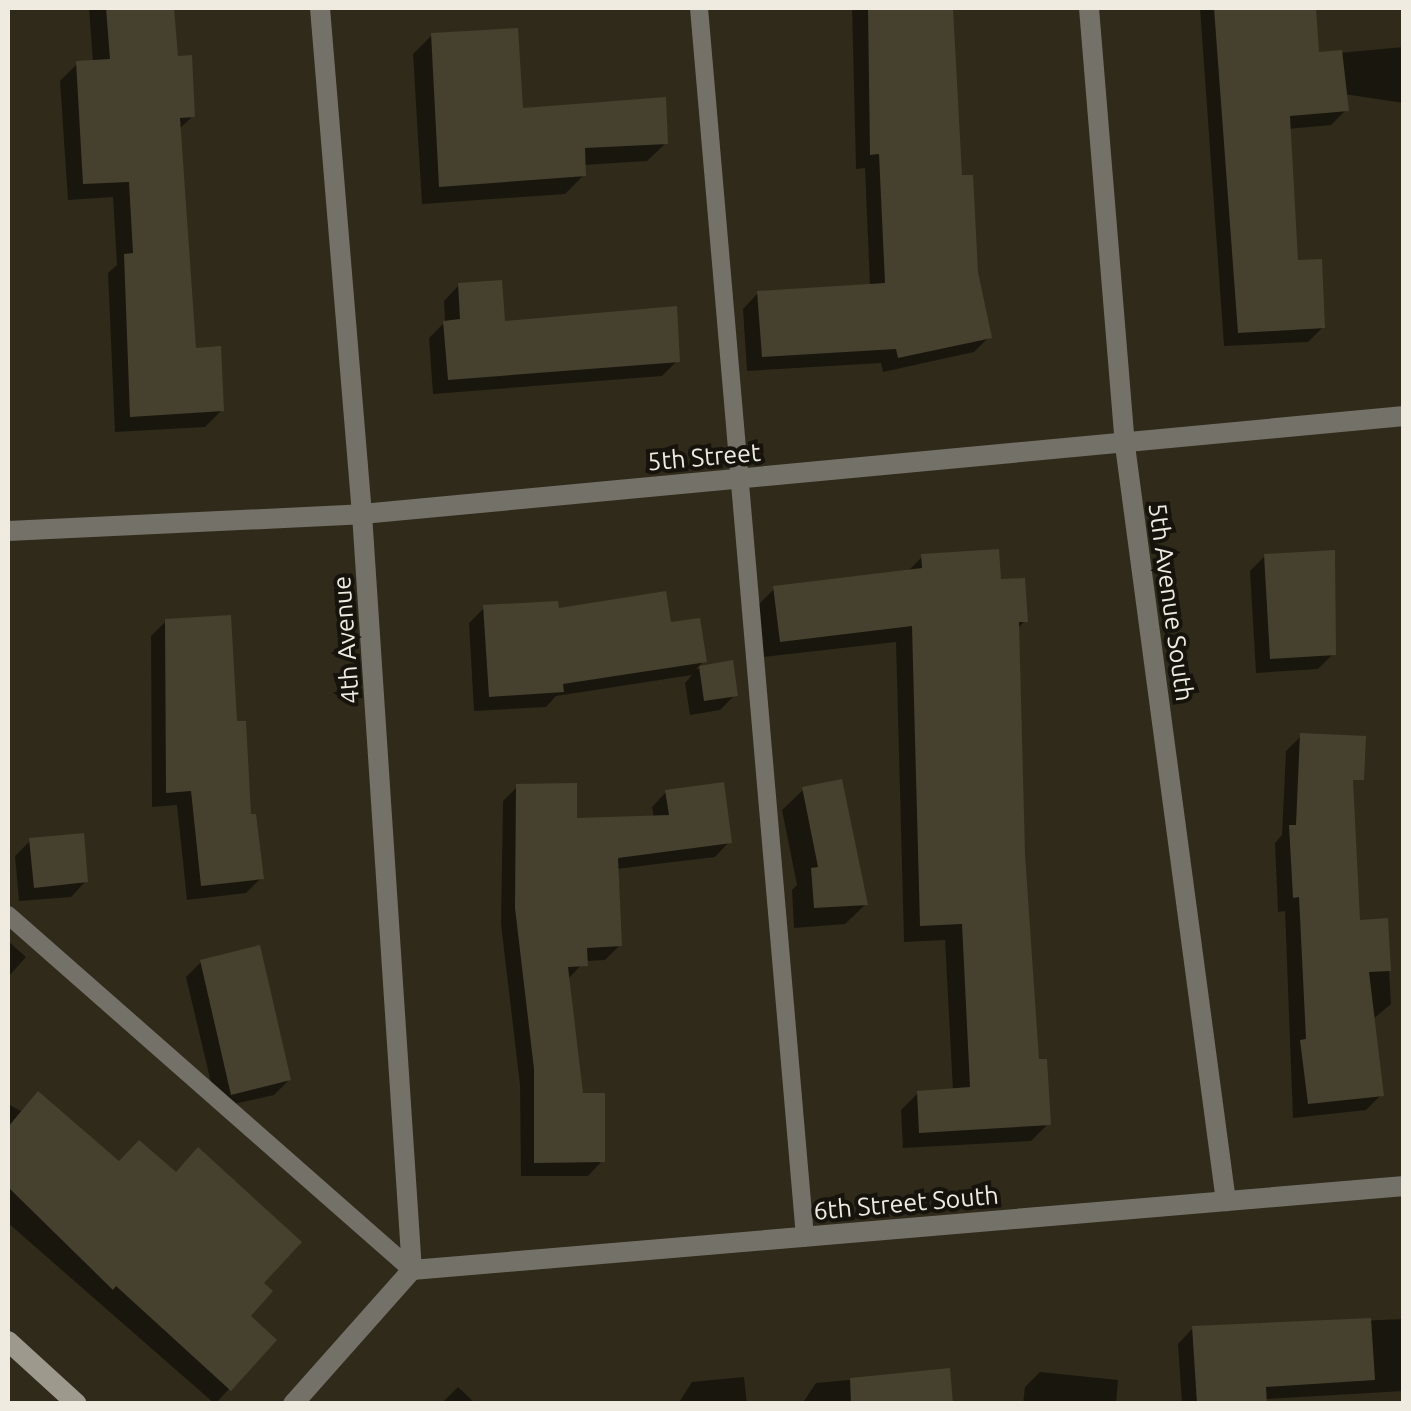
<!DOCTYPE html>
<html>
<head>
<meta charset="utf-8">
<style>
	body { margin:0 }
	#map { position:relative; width:1411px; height:1411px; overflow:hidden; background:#302a1a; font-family:Ubuntu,sans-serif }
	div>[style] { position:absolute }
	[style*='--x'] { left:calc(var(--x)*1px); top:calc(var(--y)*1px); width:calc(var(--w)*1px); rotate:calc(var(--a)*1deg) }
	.shadow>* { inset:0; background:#0007 }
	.building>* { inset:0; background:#46402f }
	.lane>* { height:18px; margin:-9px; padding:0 9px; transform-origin:9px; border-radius:9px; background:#747169 }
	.street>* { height:20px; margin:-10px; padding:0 10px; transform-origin:10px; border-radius:10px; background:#747169 }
	.secondary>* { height:20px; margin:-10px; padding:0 10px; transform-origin:10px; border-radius:10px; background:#9d998c }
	span { translate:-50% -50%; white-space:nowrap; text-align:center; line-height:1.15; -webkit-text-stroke:8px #15130c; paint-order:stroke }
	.street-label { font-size:25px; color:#efebe1 }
	.frame { position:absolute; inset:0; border:10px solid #efebe1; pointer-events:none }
</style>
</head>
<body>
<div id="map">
	<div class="shadow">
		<i style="clip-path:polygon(89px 8px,172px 8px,176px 58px,193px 116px,178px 130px,193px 351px,222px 410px,205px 427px,115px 432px,108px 273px,117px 265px,113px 197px,68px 200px,60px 81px,77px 64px,93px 63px)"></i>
		<i style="clip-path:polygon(852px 8px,951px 8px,959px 178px,989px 337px,974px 352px,883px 372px,881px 363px,747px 371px,743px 309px,758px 293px,870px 286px,865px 168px,856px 169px)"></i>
		<i style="clip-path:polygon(1200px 8px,1304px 8px,1299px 13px,1317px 55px,1404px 47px,1404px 103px,1344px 94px,1346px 110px,1331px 125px,1288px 129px,1296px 263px,1323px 327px,1308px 342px,1224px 346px)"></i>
		<i style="clip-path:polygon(432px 35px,521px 111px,666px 143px,647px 161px,583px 165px,584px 175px,565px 194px,422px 204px,413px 54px)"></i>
		<i style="clip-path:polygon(459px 285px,503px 323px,677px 361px,662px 376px,433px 394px,429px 338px,445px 322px,444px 301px)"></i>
		<i style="clip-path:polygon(1265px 556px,1333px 654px,1318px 669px,1256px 673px,1250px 571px)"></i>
		<i style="clip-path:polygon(922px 557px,999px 582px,1025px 621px,1017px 629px,1022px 854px,1037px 1062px,1048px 1124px,1031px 1141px,903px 1148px,901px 1110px,918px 1093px,953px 1091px,945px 940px,904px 942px,896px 642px,763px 657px,757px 606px,774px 589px,907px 572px)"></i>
		<i style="clip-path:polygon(484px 608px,669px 625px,704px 661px,696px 669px,730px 663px,735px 695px,720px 710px,690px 715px,685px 683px,692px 675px,556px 696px,546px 707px,474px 711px,469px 623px)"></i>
		<i style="clip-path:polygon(166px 621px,249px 817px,261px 878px,246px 893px,187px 900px,177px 805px,152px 807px,151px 636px)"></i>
		<i style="clip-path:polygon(1301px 736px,1358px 923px,1386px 921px,1391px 1004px,1372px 1020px,1381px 1095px,1366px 1110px,1293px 1118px,1285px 911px,1278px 912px,1275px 843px,1282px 835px,1286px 751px)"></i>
		<i style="clip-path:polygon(517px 787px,575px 821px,654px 818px,652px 807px,666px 792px,729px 842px,715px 857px,616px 869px,620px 945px,605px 960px,585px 961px,567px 980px,581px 1096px,602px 1161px,588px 1176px,521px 1176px,520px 1085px,501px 924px,503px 801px)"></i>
		<i style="clip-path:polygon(803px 790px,866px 904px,845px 924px,794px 928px,792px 890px,797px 885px,782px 810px)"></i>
		<i style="clip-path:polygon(30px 841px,86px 881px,71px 897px,19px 901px,15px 856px)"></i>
		<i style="clip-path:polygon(8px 941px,26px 957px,8px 977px)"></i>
		<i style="clip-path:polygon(201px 962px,289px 1080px,274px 1095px,217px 1108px,186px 977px)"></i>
		<i style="clip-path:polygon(8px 1104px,118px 1164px,175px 1175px,260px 1283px,229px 1389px,215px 1404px,8px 1223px)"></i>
		<i style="clip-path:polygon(1404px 1319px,1404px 1391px,1182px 1404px,1178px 1344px,1193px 1328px)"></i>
		<i style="clip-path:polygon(948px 1371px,951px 1404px,802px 1404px,816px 1383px)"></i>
		<i style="clip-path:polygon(1040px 1372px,1118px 1380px,1116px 1404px,1023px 1404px,1025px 1387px)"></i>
		<i style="clip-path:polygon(744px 1377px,747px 1404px,678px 1404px,692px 1382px)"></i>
		<i style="clip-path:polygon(458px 1387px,476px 1404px,441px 1404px)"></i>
	</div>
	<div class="building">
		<i style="clip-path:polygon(106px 8px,174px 8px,178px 56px,192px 55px,195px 117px,180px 118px,196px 348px,221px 346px,224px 411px,130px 417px,124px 254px,133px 253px,129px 182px,83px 184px,76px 61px,110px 59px)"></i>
		<i style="clip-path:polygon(868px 8px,953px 8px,962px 175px,973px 175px,978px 272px,992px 338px,898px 358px,896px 349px,762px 357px,757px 291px,885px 283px,879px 154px,870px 155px)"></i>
		<i style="clip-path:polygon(1214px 8px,1316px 8px,1319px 52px,1342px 50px,1349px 111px,1290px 116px,1298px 260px,1322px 259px,1325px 328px,1238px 333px)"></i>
		<i style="clip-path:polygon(518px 28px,523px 108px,666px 97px,668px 144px,585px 148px,586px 176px,439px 187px,431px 33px)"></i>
		<i style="clip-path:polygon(502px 280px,505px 321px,677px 306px,680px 362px,448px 380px,443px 321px,460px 319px,458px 283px)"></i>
		<i style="clip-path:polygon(999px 549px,1001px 579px,1025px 578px,1028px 622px,1019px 622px,1025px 854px,1039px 1059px,1047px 1059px,1051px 1125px,919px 1133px,917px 1091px,970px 1087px,962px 924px,920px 926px,912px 626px,780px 642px,773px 586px,922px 568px,921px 554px)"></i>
		<i style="clip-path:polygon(1335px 550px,1336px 655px,1270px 659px,1264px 554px)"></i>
		<i style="clip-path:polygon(666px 591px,671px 622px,700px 618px,707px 662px,563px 684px,564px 692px,489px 697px,483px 605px,558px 601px,559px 608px)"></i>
		<i style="clip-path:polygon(231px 615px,237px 721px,246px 721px,251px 814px,256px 814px,264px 879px,201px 886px,191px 791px,166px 793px,165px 619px)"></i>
		<i style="clip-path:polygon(733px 660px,738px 696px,704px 701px,699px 666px)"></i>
		<i style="clip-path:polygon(1300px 733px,1366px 736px,1364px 780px,1353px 780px,1360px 920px,1388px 918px,1391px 971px,1369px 972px,1384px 1096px,1308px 1104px,1300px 1040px,1306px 1039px,1299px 897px,1293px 898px,1289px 825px,1296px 825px)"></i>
		<i style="clip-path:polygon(842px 779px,868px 905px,814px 908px,811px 868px,818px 867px,802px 787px)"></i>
		<i style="clip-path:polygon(724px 782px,732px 843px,618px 858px,622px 946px,587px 948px,588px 966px,568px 967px,583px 1093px,605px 1093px,605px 1162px,534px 1163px,534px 1069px,515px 908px,516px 784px,577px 783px,577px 818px,669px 815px,665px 790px)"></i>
		<i style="clip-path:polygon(84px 833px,88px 882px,34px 888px,29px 838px)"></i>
		<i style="clip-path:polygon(260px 945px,291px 1080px,231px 1095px,200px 960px)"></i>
		<i style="clip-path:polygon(38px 1091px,119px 1161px,139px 1140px,176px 1172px,198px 1147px,302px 1242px,264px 1283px,273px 1291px,251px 1316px,277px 1340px,231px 1391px,116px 1286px,113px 1290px,8px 1187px,8px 1127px)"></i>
		<i style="clip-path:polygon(1371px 1318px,1375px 1380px,1266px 1387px,1267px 1404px,1197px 1404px,1192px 1326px)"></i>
		<i style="clip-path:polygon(950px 1368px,953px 1404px,851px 1404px,850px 1378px)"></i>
	</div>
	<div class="lane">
		<i style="--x:699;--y:8;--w:1234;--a:85.07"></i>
		<i style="--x:8;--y:915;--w:538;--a:41.31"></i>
	</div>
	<div class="street">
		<i style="--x:320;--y:8;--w:508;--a:85.26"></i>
		<i style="--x:362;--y:514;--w:758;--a:86.22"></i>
		<i style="--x:1089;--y:8;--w:431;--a:85.3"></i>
		<i style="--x:1124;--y:438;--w:770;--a:82.39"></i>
		<i style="--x:8;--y:531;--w:354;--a:-2.7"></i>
		<i style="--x:362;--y:514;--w:1047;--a:-5.37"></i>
		<i style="--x:412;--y:1270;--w:996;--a:-4.84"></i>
		<i style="--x:293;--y:1404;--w:179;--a:-48.4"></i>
	</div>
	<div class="secondary">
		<i style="--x:8;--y:1341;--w:93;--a:42.4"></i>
	</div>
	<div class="street-label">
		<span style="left:704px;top:457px;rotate:-5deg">5th Street</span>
		<span style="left:1171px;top:602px;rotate:82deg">5th Avenue South</span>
		<span style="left:346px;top:640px;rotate:-94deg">4th Avenue</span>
		<span style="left:906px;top:1203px;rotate:-5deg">6th Street South</span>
	</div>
	<div class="frame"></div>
</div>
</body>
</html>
